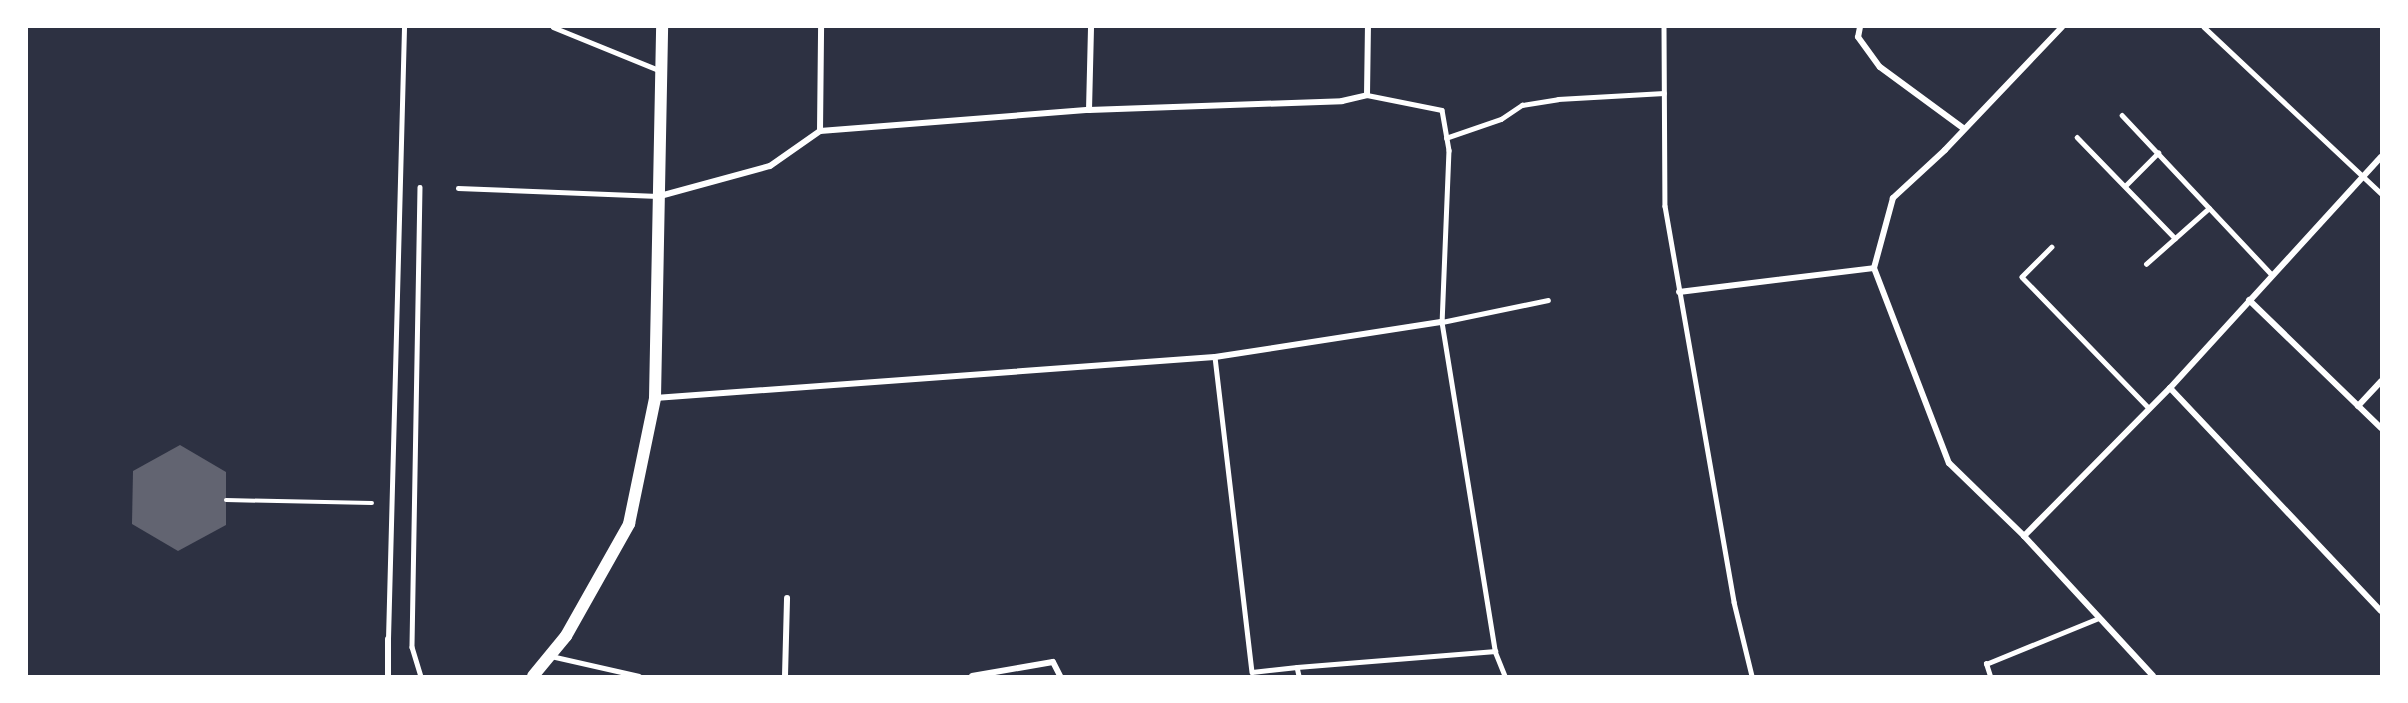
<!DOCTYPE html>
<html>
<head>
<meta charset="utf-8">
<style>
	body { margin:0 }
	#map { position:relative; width:2408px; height:703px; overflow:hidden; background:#2d3142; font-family:Raleway,sans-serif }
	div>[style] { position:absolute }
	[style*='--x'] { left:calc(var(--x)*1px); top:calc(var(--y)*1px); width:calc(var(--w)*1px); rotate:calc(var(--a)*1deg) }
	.building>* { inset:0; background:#626471 }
	.path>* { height:4px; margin:-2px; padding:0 2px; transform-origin:2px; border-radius:2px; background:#fff }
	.service>* { height:4.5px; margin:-2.25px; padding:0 2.25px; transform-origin:2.25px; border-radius:2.25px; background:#fff }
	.minor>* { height:6px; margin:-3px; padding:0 3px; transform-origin:3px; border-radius:3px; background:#fff }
	.secondary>* { height:12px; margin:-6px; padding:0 6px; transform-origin:6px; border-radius:6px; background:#fff }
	span { translate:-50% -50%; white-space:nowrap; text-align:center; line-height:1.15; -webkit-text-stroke:6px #fff; paint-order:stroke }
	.frame { position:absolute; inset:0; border:28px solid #fff; pointer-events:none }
</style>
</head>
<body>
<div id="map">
	<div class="building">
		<i style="clip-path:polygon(180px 445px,226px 472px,226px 525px,178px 551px,132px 524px,133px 471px)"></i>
	</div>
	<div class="path">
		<i style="--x:226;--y:500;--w:146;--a:1.2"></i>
	</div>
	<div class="service">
		<i style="--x:553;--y:27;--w:114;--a:22.1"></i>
		<i style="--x:1664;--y:27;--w:179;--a:89.7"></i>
		<i style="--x:1665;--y:206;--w:402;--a:80.1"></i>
		<i style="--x:1734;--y:602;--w:76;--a:76.3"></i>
		<i style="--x:2204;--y:27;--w:243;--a:43.2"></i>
		<i style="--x:1367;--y:95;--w:76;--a:11.3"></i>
		<i style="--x:1442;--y:110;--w:41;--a:80.1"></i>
		<i style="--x:1449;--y:150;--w:172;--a:92.3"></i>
		<i style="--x:1442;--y:322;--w:333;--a:80.8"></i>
		<i style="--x:1495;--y:651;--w:27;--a:68"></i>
		<i style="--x:2122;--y:115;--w:219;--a:46.8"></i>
		<i style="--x:2077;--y:137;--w:141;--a:45.9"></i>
		<i style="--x:1446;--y:138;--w:58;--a:-19.1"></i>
		<i style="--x:1501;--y:119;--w:25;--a:-34"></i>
		<i style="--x:1522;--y:105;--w:36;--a:-9"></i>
		<i style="--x:1558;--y:99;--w:106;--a:-3.2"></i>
		<i style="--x:2125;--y:186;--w:47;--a:-45"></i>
		<i style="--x:420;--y:187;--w:460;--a:91"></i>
		<i style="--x:412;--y:647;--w:30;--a:73"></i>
		<i style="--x:458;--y:188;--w:200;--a:2.3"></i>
		<i style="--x:2052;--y:247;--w:42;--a:135"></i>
		<i style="--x:2022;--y:277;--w:182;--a:45.9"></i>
		<i style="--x:2146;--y:264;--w:84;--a:-41.6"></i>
		<i style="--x:1442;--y:322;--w:108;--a:-11.7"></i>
		<i style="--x:1215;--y:357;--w:317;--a:83.3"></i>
		<i style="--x:1252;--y:672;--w:45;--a:-6.3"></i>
		<i style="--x:1297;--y:667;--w:9;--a:77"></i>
		<i style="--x:388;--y:639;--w:612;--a:-88.5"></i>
		<i style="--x:551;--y:656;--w:90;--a:12.8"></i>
		<i style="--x:1297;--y:667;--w:199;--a:-4.6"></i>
		<i style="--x:1990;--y:676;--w:13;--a:-108"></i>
		<i style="--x:1986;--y:664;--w:122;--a:-22.2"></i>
	</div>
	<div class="minor">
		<i style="--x:1860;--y:27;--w:10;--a:101"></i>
		<i style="--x:1858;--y:37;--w:37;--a:54"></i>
		<i style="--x:1880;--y:67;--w:103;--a:36.3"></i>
		<i style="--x:2062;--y:27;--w:170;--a:133.6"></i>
		<i style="--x:1945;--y:150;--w:71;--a:137.3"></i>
		<i style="--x:1893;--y:198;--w:73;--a:105.2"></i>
		<i style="--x:1874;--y:268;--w:209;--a:69"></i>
		<i style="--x:1949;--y:463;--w:105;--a:44.2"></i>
		<i style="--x:2024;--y:536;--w:190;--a:47.3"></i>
		<i style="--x:1089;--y:110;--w:83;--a:-88.6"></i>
		<i style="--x:820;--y:131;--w:104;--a:-89.4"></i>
		<i style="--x:660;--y:196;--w:114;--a:-15.3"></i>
		<i style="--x:770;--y:166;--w:61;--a:-35"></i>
		<i style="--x:820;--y:131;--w:270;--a:-4.5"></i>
		<i style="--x:1089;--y:110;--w:253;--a:-2"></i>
		<i style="--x:1342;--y:101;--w:26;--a:-13"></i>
		<i style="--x:1367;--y:95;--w:68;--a:-89.2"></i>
		<i style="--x:1679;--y:292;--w:196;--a:-7"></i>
		<i style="--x:2249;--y:300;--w:184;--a:44.1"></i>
		<i style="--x:2170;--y:388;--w:307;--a:46.6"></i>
		<i style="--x:655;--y:398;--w:561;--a:-4.19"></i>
		<i style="--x:1215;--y:357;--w:230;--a:-8.8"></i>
		<i style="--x:2358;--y:406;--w:34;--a:-47"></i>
		<i style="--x:2024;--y:536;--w:208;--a:-45.4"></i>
		<i style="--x:2170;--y:388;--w:313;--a:-47.6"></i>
		<i style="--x:388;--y:676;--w:37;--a:-90"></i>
		<i style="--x:785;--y:676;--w:78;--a:-88.5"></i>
		<i style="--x:972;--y:676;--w:82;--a:-9.8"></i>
		<i style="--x:1053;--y:662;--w:16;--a:63"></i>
	</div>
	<div class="secondary">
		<i style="--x:533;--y:676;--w:52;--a:-50.5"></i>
		<i style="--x:566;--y:636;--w:129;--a:-60.6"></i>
		<i style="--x:629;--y:524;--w:129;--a:-78.3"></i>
		<i style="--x:655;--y:398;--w:371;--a:-88.9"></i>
	</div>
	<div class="frame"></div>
</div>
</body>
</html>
